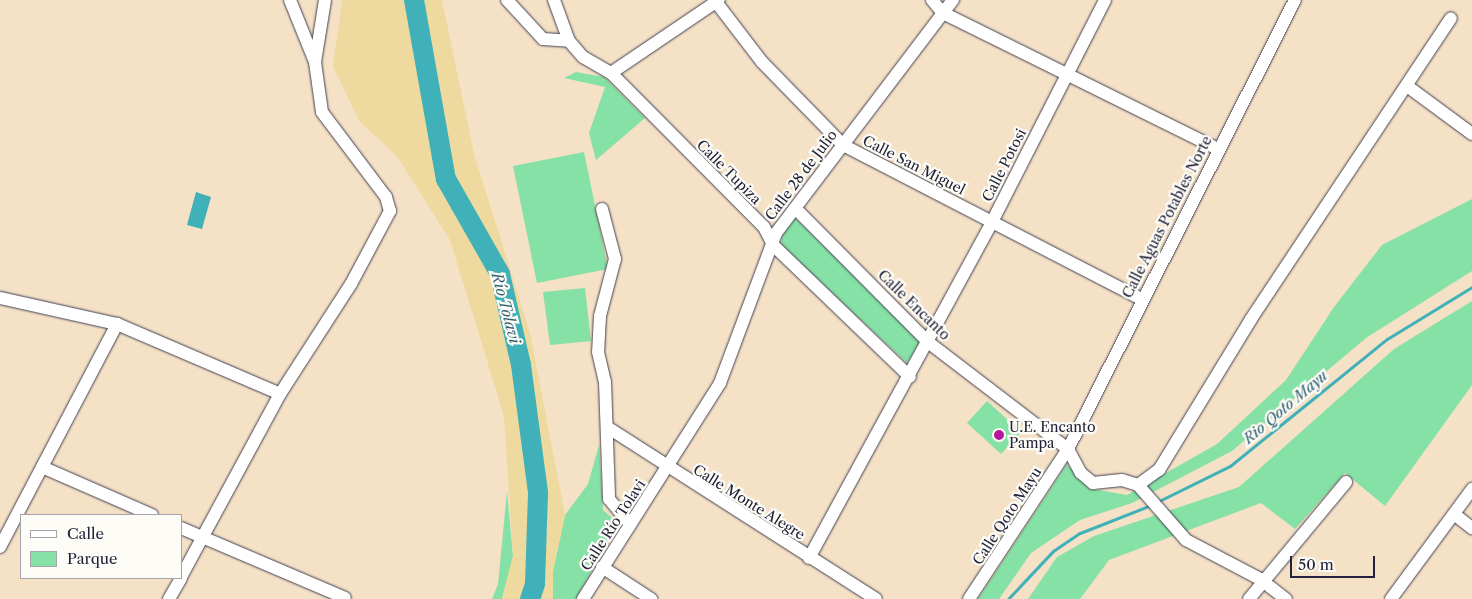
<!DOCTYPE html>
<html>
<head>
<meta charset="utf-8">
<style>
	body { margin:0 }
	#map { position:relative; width:1472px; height:599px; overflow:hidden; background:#f4e1c6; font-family:"Libre Caslon Text",serif }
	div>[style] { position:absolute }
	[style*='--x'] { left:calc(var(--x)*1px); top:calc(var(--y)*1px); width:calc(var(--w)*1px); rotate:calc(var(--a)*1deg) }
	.green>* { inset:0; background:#86e1a6 }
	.sand>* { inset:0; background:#eeda9e }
	.water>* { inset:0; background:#40b1b9 }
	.stream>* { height:3px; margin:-1.5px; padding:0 1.5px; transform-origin:1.5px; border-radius:1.5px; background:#40b1b9 }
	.river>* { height:20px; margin:-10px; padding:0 10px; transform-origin:10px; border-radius:10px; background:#40b1b9 }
	.roads { filter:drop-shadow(0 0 1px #423f50) drop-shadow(0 0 1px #423f50) }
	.street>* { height:12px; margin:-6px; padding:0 6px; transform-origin:6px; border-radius:6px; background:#fff }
	.dots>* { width:14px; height:14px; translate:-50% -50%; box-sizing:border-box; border:2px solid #fdfcf7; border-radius:50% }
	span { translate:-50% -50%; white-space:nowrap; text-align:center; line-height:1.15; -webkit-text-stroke:4.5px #fdfcf7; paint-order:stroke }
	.street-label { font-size:14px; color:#22223b }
	.poi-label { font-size:14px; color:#22223b }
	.left { translate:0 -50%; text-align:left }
	.water-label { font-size:15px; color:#306274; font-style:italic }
	.legend { position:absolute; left:20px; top:514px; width:162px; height:65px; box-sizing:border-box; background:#fdfcf7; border:1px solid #a5a5ac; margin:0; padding:6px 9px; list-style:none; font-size:15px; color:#22223b }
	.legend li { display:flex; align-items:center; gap:10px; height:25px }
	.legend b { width:25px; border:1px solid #a5a5ac }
	.scale { position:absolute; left:1290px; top:556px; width:85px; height:22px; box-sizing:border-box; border:2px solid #22223b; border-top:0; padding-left:6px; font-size:15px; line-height:18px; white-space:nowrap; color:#22223b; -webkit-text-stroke:4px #fdfcf7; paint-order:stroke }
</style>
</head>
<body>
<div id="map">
	<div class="green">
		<i style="clip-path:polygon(576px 72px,604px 77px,645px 118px,596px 160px,589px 133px,605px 87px,564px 78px)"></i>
		<i style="clip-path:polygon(584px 152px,608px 269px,537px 283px,513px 166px)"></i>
		<i style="clip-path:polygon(1472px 199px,1472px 271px,1366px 338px,1232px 451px,1132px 503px,1080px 520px,1031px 553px,999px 599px,978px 599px,1067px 464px,1088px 488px,1127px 495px,1217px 444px,1286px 380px,1334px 307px,1382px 245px)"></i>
		<i style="clip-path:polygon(795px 218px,921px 341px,907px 363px,781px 245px,782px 236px)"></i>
		<i style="clip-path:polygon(585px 288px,591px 341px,550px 345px,543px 292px)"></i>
		<i style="clip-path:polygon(1472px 301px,1472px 385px,1385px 506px,1345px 473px,1295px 529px,1261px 503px,1109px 560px,1080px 599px,1028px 599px,1057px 557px,1094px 536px,1239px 487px,1394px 349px)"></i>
		<i style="clip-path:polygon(987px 401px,1021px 432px,1001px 454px,967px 423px)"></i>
		<i style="clip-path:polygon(599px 445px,603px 510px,618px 523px,576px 599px,553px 599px,553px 571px,565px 515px,588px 484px)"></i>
		<i style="clip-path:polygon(507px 491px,513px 556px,502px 599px,492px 599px,498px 584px)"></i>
	</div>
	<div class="sand">
		<i style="clip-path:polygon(342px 0,442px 0,474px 154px,530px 333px,565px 515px,553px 571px,553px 599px,502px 599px,513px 556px,504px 416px,450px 240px,397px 156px,359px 121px,333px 66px)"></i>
	</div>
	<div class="water">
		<i style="clip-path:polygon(196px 192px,211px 197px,202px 229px,187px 225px)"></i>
	</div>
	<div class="stream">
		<i style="--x:1157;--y:502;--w:81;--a:-26.3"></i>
		<i style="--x:1230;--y:466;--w:202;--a:-39"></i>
		<i style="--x:1387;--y:339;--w:100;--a:-31.5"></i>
		<i style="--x:1008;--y:599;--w:66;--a:-46.8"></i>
		<i style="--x:1053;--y:551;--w:32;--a:-34"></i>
		<i style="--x:1080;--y:533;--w:76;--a:-21.5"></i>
	</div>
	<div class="river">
		<i style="--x:414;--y:0;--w:182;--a:79.9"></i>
		<i style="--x:446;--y:179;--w:109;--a:60.4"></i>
		<i style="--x:500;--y:274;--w:93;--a:77"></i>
		<i style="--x:521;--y:365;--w:129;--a:82.4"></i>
		<i style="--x:538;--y:493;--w:91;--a:91.9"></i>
		<i style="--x:535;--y:584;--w:16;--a:108"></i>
	</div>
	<div class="roads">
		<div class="street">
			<i style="--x:290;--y:0;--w:67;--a:68"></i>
			<i style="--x:507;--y:0;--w:53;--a:47.3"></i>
			<i style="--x:543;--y:39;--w:26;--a:4"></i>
			<i style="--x:554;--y:0;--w:44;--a:69.9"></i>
			<i style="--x:569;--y:41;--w:21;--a:49"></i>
			<i style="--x:583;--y:57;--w:32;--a:30"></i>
			<i style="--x:611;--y:73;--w:217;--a:45.2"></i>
			<i style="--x:764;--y:227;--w:20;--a:63"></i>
			<i style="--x:773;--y:245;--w:190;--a:43.9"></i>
			<i style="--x:932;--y:0;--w:17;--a:50"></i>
			<i style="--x:943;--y:13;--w:307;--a:26.3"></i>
			<i style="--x:716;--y:2;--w:76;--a:52.5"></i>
			<i style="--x:762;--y:62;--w:116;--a:45.7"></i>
			<i style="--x:843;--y:145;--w:336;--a:27.3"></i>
			<i style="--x:611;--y:73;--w:130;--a:-34.1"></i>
			<i style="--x:1407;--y:86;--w:81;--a:36.4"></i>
			<i style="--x:795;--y:208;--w:189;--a:45.2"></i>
			<i style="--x:928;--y:342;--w:176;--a:37.4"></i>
			<i style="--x:1068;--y:449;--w:27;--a:62"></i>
			<i style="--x:1081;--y:473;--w:16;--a:40"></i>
			<i style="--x:1093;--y:483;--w:29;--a:-6"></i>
			<i style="--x:1122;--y:480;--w:17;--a:17"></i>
			<i style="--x:1138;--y:485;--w:73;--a:48.9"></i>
			<i style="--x:1186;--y:540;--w:84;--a:27.8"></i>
			<i style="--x:1260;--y:579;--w:33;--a:38"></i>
			<i style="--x:602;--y:209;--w:52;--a:75.4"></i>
			<i style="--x:615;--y:259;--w:59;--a:104.7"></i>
			<i style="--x:600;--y:316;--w:36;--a:93"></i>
			<i style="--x:598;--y:352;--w:31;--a:77"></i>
			<i style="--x:605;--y:382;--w:117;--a:88"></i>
			<i style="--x:609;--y:499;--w:33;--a:50"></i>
			<i style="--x:0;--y:298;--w:120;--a:12.5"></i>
			<i style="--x:117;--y:324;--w:177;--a:23.2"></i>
			<i style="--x:607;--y:427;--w:319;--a:32.6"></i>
			<i style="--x:42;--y:467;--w:120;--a:23.6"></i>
			<i style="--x:1138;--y:485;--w:26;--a:-36"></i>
			<i style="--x:1159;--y:470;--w:177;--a:-58.6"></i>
			<i style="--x:1251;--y:319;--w:361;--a:-56.4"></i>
			<i style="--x:1454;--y:514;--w:23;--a:38"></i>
			<i style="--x:181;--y:528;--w:178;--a:23.1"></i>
			<i style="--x:0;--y:547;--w:252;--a:-62.3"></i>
			<i style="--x:809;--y:558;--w:383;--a:-61.4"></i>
			<i style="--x:992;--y:222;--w:249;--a:-63"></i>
			<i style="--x:602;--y:567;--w:59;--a:33.1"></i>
			<i style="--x:181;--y:577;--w:208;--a:-61.6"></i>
			<i style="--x:280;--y:394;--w:131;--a:-57.2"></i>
			<i style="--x:351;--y:284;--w:83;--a:-61.9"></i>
			<i style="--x:390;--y:211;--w:15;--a:-106"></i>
			<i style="--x:386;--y:197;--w:106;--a:-127"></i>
			<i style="--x:322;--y:112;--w:50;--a:-98"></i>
			<i style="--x:315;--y:62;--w:63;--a:-80.8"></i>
			<i style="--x:169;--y:599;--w:24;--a:-60"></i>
			<i style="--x:583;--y:599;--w:256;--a:-57.6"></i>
			<i style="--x:720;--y:383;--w:160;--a:-69.5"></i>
			<i style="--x:776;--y:233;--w:293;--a:-52.8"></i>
			<i style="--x:969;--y:599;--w:180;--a:-56.6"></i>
			<i style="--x:1068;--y:449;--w:503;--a:-63.18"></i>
			<i style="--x:1249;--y:599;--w:152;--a:-50.3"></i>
			<i style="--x:1391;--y:599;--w:137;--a:-53.6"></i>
		</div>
	</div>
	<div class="dots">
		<i style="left:999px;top:435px;background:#b5179e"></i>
	</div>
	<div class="street-label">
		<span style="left:914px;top:165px;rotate:27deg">Calle San Miguel</span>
		<span style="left:1004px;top:165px;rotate:-63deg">Calle Potosi</span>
		<span style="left:729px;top:172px;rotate:45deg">Calle Tupiza</span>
		<span style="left:801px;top:175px;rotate:-53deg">Calle 28 de Julio</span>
		<span style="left:1167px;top:217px;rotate:-63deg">Calle Aguas Potables Norte</span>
		<span style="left:914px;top:305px;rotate:44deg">Calle Encanto</span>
		<span style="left:749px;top:502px;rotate:32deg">Calle Monte Alegre</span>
		<span style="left:1007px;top:516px;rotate:-57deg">Calle Qoto Mayu</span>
		<span style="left:613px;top:525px;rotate:-57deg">Calle Río Tolavi</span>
	</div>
	<div class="poi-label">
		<span class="left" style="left:1009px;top:435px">U.E. Encanto<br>Pampa</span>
	</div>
	<div class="water-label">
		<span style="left:506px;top:308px;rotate:75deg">Río Tolavi</span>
		<span style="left:1285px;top:407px;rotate:-40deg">Rio Qoto Mayu</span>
	</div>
	<ul class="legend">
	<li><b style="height:6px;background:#fff"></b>Calle</li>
	<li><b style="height:14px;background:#86e1a6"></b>Parque</li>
	</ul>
	<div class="scale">50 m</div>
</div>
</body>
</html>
